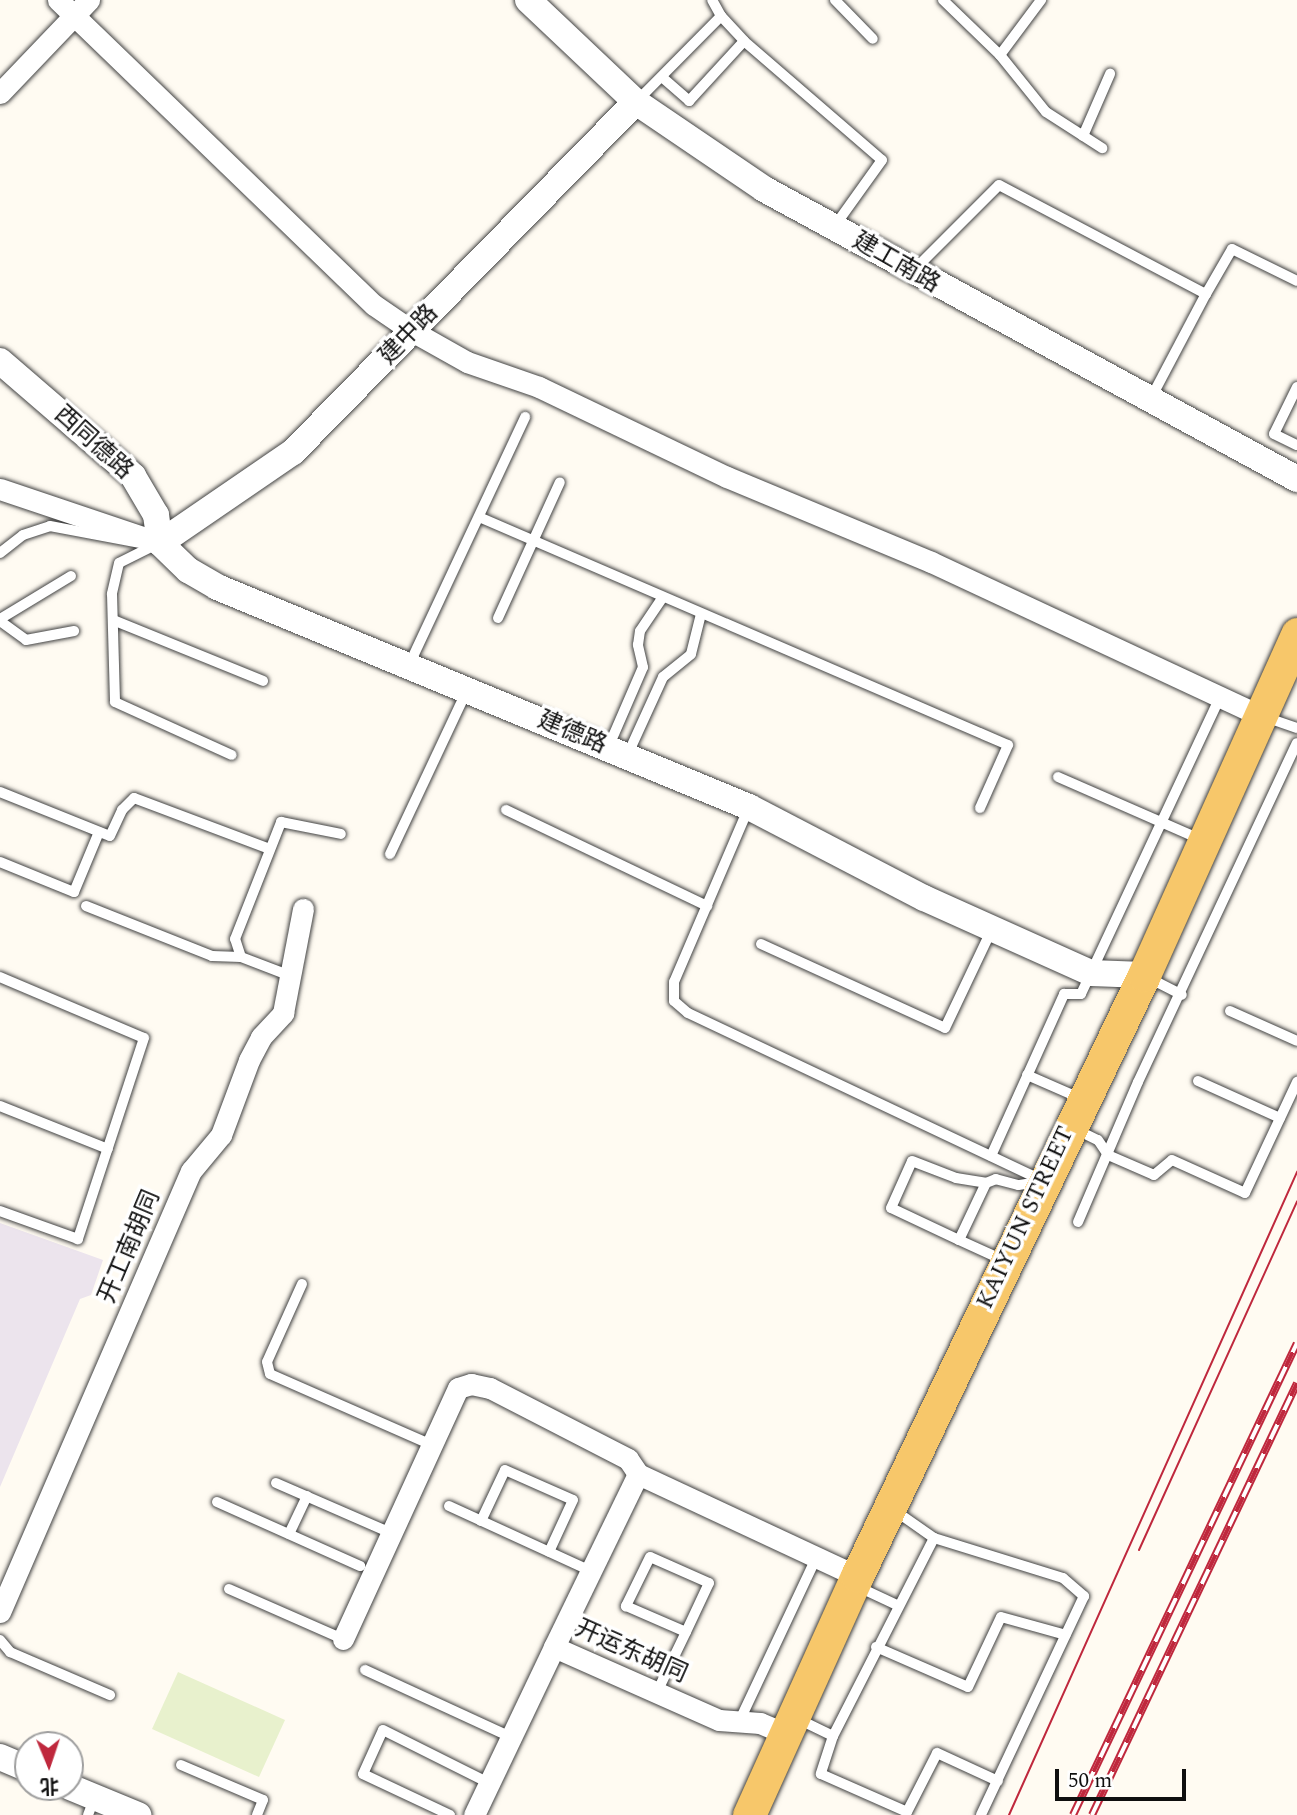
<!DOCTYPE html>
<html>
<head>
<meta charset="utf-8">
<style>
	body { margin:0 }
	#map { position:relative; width:1297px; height:1815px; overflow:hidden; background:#fffbf2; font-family:Spectral,"Noto Sans SC",serif }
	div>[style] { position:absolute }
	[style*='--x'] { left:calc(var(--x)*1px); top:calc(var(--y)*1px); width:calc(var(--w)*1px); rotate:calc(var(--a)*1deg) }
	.industrial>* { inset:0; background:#ece4ed }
	.pitch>* { inset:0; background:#e8f1cd }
	.roads { filter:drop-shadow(0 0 2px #424242) drop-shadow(0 0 2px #424242) }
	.service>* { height:10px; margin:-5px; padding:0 5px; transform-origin:5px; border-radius:5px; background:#fff }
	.minor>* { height:21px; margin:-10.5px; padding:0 10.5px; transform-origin:10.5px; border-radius:10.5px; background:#fff }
	.tertiary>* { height:26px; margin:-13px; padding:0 13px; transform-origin:13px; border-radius:13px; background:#fff }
	.primary>* { height:33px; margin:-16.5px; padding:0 16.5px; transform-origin:16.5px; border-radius:16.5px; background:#f7c76a }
	.tram>* { height:2px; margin:-1px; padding:0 1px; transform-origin:1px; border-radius:1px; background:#bf283d }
	.rail>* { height:8px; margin-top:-4px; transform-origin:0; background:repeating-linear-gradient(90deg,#fff 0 16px,#bf283d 0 32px); box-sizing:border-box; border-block:2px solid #bf283d }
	span { translate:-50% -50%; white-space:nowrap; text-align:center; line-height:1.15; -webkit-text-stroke:7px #fff; paint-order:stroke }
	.street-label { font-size:24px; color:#0f0f0f }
	.north { position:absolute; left:14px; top:1731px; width:70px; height:70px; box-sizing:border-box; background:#fff; border:2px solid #9f9f9f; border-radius:50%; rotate:178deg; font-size:19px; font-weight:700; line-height:28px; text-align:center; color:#0f0f0f }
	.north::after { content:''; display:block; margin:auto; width:24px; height:32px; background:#bf283d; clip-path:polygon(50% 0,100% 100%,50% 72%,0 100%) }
	.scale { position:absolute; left:1055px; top:1769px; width:131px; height:32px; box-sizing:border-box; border:4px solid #0f0f0f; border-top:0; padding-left:9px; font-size:21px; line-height:24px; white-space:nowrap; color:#0f0f0f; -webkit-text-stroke:5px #fff; paint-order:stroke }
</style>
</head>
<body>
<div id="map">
	<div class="industrial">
		<i style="clip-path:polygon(0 1223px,103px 1260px,91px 1295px,80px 1299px,0 1487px)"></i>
	</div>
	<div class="pitch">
		<i style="clip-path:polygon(178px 1672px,285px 1720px,259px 1777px,152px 1729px)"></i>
	</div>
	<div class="roads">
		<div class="service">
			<i style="--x:835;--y:0;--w:54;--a:45.7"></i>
			<i style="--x:943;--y:0;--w:79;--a:44"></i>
			<i style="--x:1000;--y:55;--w:73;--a:51.1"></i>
			<i style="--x:1046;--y:112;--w:67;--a:32.7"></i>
			<i style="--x:721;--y:16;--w:34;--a:47"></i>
			<i style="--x:744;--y:41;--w:182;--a:40.8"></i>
			<i style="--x:882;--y:160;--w:82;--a:125.6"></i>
			<i style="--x:1000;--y:55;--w:69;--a:-53.3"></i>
			<i style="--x:663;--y:78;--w:35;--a:41"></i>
			<i style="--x:689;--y:101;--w:81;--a:-47.5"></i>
			<i style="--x:636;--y:102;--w:121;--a:-45.3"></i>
			<i style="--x:721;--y:16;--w:18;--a:-119"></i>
			<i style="--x:1083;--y:136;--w:68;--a:-66.5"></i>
			<i style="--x:914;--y:270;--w:120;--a:-45"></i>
			<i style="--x:999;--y:185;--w:234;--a:27.8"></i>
			<i style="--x:1206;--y:294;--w:52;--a:-60"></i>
			<i style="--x:1232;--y:249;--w:72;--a:26.2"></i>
			<i style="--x:1297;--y:387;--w:52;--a:116.1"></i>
			<i style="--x:1274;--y:434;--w:25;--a:26"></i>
			<i style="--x:1150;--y:400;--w:120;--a:-62.2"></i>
			<i style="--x:479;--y:517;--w:576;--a:23.32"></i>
			<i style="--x:1008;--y:745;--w:69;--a:114"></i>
			<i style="--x:157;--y:544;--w:42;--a:153.4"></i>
			<i style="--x:119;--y:563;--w:32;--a:103"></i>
			<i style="--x:112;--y:594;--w:108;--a:88.4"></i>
			<i style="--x:115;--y:702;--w:128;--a:24.4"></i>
			<i style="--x:0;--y:553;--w:29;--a:-38"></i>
			<i style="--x:23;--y:535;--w:28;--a:-18"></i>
			<i style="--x:50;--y:526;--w:92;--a:10.7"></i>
			<i style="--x:498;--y:618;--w:149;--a:-65.5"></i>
			<i style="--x:0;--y:619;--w:83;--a:-31.2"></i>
			<i style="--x:113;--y:620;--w:162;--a:22.1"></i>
			<i style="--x:0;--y:621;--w:32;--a:36"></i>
			<i style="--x:26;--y:640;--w:49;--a:-10.6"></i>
			<i style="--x:409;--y:665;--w:274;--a:-64.9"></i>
			<i style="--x:1265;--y:717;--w:34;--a:19"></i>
			<i style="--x:608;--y:748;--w:88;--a:-66.6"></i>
			<i style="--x:643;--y:667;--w:23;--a:-103"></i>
			<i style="--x:638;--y:645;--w:14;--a:-82"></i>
			<i style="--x:640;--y:631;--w:40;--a:-56"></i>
			<i style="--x:627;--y:756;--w:87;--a:-65.5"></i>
			<i style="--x:663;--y:677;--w:36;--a:-39"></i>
			<i style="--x:691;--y:654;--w:41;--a:-76"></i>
			<i style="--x:1058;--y:777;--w:155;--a:23.6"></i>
			<i style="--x:0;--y:792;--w:118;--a:21.8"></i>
			<i style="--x:110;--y:836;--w:29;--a:-65"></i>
			<i style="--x:122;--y:810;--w:17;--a:-45"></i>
			<i style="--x:134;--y:798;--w:145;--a:20.6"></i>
			<i style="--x:749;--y:807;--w:190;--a:113.2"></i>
			<i style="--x:674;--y:982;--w:19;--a:90"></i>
			<i style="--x:674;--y:1001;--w:18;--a:41"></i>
			<i style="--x:688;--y:1013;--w:394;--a:25.3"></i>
			<i style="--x:1044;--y:1181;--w:26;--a:171"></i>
			<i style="--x:1018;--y:1185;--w:23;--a:-165"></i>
			<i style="--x:996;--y:1179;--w:11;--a:158"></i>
			<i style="--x:986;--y:1183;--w:63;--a:115.3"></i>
			<i style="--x:959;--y:1240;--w:48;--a:24.4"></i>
			<i style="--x:506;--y:810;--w:223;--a:25.5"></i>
			<i style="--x:390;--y:854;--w:181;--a:-64.8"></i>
			<i style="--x:0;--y:862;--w:80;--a:22.1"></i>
			<i style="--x:74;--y:892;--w:65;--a:-67.4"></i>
			<i style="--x:86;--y:906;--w:136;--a:21.6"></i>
			<i style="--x:212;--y:956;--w:29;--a:2"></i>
			<i style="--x:761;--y:944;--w:202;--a:24.5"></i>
			<i style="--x:945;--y:1028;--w:110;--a:-64.6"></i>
			<i style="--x:288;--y:975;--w:50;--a:-159"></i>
			<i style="--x:241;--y:957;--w:19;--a:-108"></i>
			<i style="--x:235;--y:939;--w:126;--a:-68.5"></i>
			<i style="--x:281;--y:822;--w:61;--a:11.3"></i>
			<i style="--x:0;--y:977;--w:156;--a:23"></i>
			<i style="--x:144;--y:1038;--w:212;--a:108.2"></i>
			<i style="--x:78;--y:1239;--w:83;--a:-160.3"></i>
			<i style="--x:1147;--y:977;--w:39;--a:27"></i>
			<i style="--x:1230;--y:1011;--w:73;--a:24.1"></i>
			<i style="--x:1027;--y:1075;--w:60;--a:23.6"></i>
			<i style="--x:1198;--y:1081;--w:90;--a:24.3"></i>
			<i style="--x:0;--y:1106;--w:116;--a:21.7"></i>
			<i style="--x:1075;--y:1129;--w:25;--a:26"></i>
			<i style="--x:1098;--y:1140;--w:18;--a:56"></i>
			<i style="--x:1108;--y:1155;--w:50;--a:23.5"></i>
			<i style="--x:1154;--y:1175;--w:23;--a:-40"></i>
			<i style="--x:1172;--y:1160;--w:80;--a:24.3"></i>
			<i style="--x:1245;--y:1193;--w:123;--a:-64.9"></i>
			<i style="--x:991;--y:1156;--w:178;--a:-65.7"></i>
			<i style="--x:1064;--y:994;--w:17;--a:0"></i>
			<i style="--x:1081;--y:994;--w:328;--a:-64.9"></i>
			<i style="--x:1078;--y:1222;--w:152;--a:-66.8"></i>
			<i style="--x:1138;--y:1082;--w:374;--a:-64.9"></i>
			<i style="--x:959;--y:1240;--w:75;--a:-154.8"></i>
			<i style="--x:891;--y:1208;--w:51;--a:-65.9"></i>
			<i style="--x:912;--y:1161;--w:47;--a:21.1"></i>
			<i style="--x:956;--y:1178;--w:30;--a:9"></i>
			<i style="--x:302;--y:1284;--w:85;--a:114.2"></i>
			<i style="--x:267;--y:1362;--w:12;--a:76"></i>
			<i style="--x:270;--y:1374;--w:177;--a:23.7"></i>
			<i style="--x:276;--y:1483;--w:125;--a:23.5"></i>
			<i style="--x:217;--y:1502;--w:157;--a:24.1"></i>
			<i style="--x:449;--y:1506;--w:156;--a:24.6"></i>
			<i style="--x:894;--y:1510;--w:49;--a:35"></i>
			<i style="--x:934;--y:1538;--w:222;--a:117"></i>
			<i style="--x:833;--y:1736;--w:40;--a:108"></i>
			<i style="--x:821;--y:1774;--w:94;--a:23.8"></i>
			<i style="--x:907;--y:1812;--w:66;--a:-63"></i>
			<i style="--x:937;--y:1753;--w:67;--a:24.7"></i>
			<i style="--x:481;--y:1521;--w:56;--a:-64.8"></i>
			<i style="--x:505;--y:1470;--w:74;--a:23.8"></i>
			<i style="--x:573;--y:1500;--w:57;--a:114.8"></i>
			<i style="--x:289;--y:1534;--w:42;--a:-64.7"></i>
			<i style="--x:934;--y:1538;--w:135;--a:17.2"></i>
			<i style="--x:1063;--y:1578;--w:28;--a:41"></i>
			<i style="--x:1084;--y:1596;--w:242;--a:115.2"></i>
			<i style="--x:860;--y:1580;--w:13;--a:58"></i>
			<i style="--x:867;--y:1591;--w:33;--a:25"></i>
			<i style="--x:229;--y:1589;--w:124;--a:23.7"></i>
			<i style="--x:0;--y:1640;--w:16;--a:50"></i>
			<i style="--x:10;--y:1652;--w:109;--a:23.3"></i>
			<i style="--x:876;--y:1647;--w:100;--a:23.5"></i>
			<i style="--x:968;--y:1687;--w:77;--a:-64.8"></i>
			<i style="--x:1001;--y:1617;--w:67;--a:15.5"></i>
			<i style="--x:365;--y:1670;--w:161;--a:24.7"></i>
			<i style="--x:657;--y:1692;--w:67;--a:-64.2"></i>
			<i style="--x:686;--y:1632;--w:54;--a:-64.9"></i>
			<i style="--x:709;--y:1583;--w:64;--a:-156.2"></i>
			<i style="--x:650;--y:1557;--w:55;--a:116.1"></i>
			<i style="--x:626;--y:1606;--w:65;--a:23.4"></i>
			<i style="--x:798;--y:1719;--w:39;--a:26"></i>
			<i style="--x:739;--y:1722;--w:181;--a:-64.8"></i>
			<i style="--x:181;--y:1765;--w:89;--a:23.1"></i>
			<i style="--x:263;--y:1800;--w:16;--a:112"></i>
			<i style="--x:88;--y:1815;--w:19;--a:-69"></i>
			<i style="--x:450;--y:1815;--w:96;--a:-154.8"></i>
			<i style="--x:363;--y:1774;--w:48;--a:-65.6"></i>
			<i style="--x:383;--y:1730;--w:119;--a:26.6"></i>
		</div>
		<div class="minor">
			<i style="--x:58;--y:0;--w:439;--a:44"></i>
			<i style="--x:374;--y:305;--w:46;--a:34.4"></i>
			<i style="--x:412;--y:331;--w:63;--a:29.4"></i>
			<i style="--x:467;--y:362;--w:76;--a:19.1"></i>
			<i style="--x:539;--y:387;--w:208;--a:25.6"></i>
			<i style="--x:727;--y:477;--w:221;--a:22.6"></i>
			<i style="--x:931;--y:562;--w:362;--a:25"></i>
			<i style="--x:0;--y:93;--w:129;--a:-46.3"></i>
			<i style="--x:0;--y:489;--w:169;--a:18.6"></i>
			<i style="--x:0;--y:1612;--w:481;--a:-66.6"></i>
			<i style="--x:191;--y:1171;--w:47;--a:-50.2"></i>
			<i style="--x:221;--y:1135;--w:80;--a:-69.5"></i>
			<i style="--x:249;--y:1060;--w:26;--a:-62"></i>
			<i style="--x:261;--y:1037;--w:33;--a:-47"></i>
			<i style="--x:283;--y:1013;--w:106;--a:-79.1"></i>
			<i style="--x:343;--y:1639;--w:276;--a:-65.4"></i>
			<i style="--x:458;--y:1388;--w:14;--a:-17"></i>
			<i style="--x:471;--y:1384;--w:19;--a:12"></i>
			<i style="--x:490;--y:1388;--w:155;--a:27.2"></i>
			<i style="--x:628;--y:1459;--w:18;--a:56"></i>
			<i style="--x:638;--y:1474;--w:242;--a:25"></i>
			<i style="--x:554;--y:1647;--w:192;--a:-64.1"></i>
			<i style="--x:474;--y:1815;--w:186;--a:-64.5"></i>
			<i style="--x:554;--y:1647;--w:180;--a:23.9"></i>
			<i style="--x:719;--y:1720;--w:41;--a:4.2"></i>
			<i style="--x:760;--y:1723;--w:26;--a:23"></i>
		</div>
		<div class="tertiary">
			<i style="--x:528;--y:0;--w:149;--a:43.4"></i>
			<i style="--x:636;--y:102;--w:155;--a:34.2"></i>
			<i style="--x:764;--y:189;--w:607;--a:28.55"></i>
			<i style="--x:0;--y:361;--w:176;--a:40.8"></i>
			<i style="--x:133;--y:476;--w:45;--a:59.5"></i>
			<i style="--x:156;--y:515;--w:28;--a:82"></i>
			<i style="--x:160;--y:543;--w:39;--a:44"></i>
			<i style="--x:188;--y:570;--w:34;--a:30"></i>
			<i style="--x:217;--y:587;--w:576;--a:22.47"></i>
			<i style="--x:749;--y:807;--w:197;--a:27.5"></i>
			<i style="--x:924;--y:898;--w:183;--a:24.2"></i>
			<i style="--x:1091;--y:973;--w:53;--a:2.2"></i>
			<i style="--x:160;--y:543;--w:161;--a:-34.4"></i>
			<i style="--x:293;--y:452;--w:490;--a:-45.6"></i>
			<i style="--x:0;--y:1757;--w:30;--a:23"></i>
			<i style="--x:70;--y:1787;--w:74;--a:22.4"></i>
		</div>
		<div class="primary">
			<i style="--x:749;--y:1815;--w:262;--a:-65.7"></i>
			<i style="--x:857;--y:1576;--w:666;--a:-64.47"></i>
			<i style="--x:1144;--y:975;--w:374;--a:-65.8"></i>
		</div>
	</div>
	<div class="tram">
		<i style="--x:1139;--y:1550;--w:383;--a:-65.6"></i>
		<i style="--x:1009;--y:1815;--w:705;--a:-65.87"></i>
	</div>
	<div class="rail">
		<i style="--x:1073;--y:1815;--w:522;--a:-64.61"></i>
		<i style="--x:1092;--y:1815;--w:478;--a:-64.6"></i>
	</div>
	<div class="street-label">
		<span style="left:896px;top:263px;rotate:30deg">建工南路</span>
		<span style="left:409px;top:335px;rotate:-46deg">建中路</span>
		<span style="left:93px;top:443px;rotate:42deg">西同德路</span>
		<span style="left:572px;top:733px;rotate:23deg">建德路</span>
		<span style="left:1026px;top:1218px;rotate:-65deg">KAIYUN STREET</span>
		<span style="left:130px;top:1247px;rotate:-67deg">开工南胡同</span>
		<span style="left:631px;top:1652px;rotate:24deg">开运东胡同</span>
	</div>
	<div class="north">北</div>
	<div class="scale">50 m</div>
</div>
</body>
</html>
